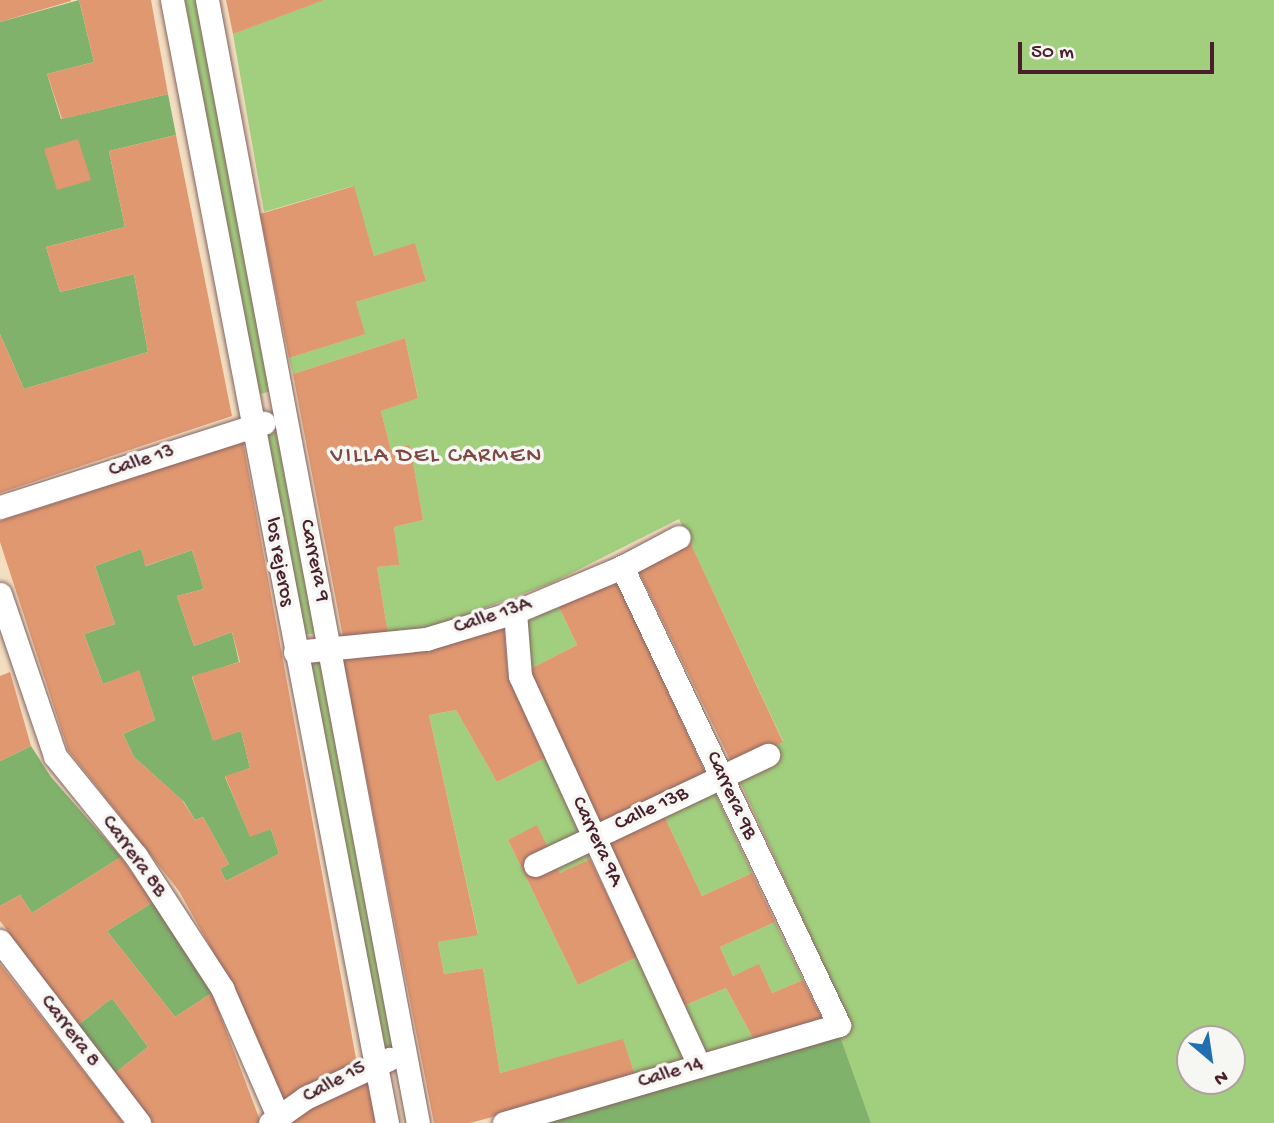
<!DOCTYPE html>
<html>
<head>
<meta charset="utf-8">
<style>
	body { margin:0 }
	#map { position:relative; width:1274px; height:1123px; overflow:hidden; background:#f2dec1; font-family:"Gochi Hand",sans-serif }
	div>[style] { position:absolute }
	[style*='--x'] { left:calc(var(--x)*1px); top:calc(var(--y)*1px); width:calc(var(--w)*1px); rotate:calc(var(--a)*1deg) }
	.green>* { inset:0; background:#a1cf7d }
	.forest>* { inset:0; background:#80b26c }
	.building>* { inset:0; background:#e09871 }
	.roads { filter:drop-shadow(0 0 2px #856260) drop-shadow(0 0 2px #856260) }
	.minor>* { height:23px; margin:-11.5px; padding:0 11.5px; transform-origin:11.5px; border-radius:11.5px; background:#fff }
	span { translate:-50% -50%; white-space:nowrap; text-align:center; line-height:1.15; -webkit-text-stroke:7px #f6f6f2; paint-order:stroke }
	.street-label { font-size:21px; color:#4a1f2b }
	.neighbourhood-label { font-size:23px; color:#7e4944; letter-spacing:2px }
	.north { position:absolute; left:1176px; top:1025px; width:70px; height:70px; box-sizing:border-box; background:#f6f6f2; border:2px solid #b1a0a2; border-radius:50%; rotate:151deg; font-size:19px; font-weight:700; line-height:28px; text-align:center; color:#4a1f2b }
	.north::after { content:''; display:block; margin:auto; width:24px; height:32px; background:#1f6fb2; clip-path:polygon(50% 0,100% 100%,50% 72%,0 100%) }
	.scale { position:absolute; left:1018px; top:42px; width:196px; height:32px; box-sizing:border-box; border:4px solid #4a1f2b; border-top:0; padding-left:9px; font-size:21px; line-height:24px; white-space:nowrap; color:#4a1f2b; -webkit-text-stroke:5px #f6f6f2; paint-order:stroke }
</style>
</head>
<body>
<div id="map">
	<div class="green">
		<i style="clip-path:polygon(185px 0,198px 0,271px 391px,257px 395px)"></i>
		<i style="clip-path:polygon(evenodd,323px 0,1274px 0,1274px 1123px,871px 1123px,839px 1033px,852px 1027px,732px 764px,783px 741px,679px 519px,552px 583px,439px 625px,388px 633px,377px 567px,398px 565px,394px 527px,423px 520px,410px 446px,391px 450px,381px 411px,418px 397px,405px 338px,293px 374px,289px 358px,364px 334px,356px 302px,426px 281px,415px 244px,374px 256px,353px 186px,264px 212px,233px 34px,323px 0,1190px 1039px,1232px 1039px,1232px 1081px,1190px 1081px,1190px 1039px)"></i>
		<i style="clip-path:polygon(276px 432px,317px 633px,303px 635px,263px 435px)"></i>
		<i style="clip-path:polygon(558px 605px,577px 645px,528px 670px,525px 623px)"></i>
		<i style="clip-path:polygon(323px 661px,396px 1049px,381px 1051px,306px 663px)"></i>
		<i style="clip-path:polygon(456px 710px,497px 782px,547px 757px,590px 859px,560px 873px,537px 826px,508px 840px,578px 985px,637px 957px,686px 1058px,636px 1078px,623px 1040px,500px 1073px,483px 968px,444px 974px,438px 942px,478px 934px,429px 715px)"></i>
		<i style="clip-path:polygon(708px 778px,752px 873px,702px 896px,658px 803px)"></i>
		<i style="clip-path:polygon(775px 922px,803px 980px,772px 993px,759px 965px,733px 976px,720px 947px)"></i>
		<i style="clip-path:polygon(726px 988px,754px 1040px,707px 1054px,681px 1007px)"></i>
	</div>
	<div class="forest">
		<i style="clip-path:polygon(79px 0,94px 62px,47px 74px,61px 119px,168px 94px,176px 135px,109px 151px,125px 227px,46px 247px,60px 292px,134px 274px,148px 352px,24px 389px,0 334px,0 22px)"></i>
		<i style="clip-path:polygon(141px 549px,146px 566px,192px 550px,204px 589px,177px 596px,194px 646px,232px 632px,239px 662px,192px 677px,213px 740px,241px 731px,250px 768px,225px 777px,250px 836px,271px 829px,279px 854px,226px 881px,220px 869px,229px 864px,203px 817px,195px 820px,184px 802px,134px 757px,123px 734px,155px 720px,139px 671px,103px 684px,84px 634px,115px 624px,95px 566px)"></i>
		<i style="clip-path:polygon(31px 746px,51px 777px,121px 857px,32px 913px,20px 895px,0 906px,0 761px)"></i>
		<i style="clip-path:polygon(153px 902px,212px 993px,175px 1017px,107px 931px)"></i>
		<i style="clip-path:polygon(112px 998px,148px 1047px,114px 1074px,78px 1025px)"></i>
		<i style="clip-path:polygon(839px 1033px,871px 1123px,534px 1123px)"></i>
	</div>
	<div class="building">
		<i style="clip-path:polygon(0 0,71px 0,71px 1px,0 22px)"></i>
		<i style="clip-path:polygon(79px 0,151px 0,168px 94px,62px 119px,47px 74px,94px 62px)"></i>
		<i style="clip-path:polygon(226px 0,324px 0,233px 34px)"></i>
		<i style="clip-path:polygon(176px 135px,232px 416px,0 493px,0 334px,24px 389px,148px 352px,134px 274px,60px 292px,46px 247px,125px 227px,109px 151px)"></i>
		<i style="clip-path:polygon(78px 139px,91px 180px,57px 190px,44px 149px)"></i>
		<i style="clip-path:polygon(354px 186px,374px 256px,415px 243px,426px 281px,356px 302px,365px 334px,289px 358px,260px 214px)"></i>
		<i style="clip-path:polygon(405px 338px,418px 398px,381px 411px,391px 450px,410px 445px,423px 520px,394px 527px,399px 565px,377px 567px,388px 633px,343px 637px,293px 374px)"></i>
		<i style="clip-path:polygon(evenodd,243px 442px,357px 1064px,283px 1101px,234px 989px,179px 891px,68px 750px,0 542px,0 521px,243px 442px,141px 549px,145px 566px,192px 550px,204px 589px,177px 596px,194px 646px,232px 632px,240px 662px,192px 676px,213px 741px,241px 731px,250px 768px,225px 776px,250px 837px,271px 829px,279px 854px,226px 881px,220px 869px,229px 864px,203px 817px,195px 820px,182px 800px,134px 757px,123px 734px,155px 720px,139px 670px,103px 684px,84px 634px,115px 624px,95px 566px,141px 549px)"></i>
		<i style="clip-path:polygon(690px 542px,783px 742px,732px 764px,639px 572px)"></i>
		<i style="clip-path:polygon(616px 579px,708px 778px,658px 803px,702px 896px,752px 873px,775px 922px,720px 947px,733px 976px,759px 964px,772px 993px,803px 980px,822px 1018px,754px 1040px,726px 988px,681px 1007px,528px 670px,577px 645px,558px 605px)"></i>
		<i style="clip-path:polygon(504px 625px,508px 676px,547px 757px,497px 782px,456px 710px,429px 715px,478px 935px,438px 942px,444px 974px,483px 968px,500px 1073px,623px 1039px,636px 1078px,470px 1123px,434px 1123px,343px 660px,439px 645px)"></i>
		<i style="clip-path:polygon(10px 672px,31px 746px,0 761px,0 676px)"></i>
		<i style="clip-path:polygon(537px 825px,560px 873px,590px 859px,637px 957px,578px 985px,508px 840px)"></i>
		<i style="clip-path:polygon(121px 857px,153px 902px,107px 931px,175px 1017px,212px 993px,261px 1123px,152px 1123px,114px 1074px,148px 1047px,112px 998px,78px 1025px,0 921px,0 906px,20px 895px,32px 913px)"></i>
		<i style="clip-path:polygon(0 964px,124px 1123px,0 1123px)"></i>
		<i style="clip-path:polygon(368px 1077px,376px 1123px,288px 1123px,308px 1107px)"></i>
	</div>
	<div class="roads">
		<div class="minor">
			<i style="--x:172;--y:0;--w:1143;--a:79.16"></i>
			<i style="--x:207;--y:0;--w:1143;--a:79.36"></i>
			<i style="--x:0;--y:507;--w:277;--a:-17.7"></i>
			<i style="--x:0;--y:594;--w:171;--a:71.2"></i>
			<i style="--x:55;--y:756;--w:129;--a:51"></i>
			<i style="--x:136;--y:856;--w:158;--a:56.9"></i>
			<i style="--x:222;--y:988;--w:140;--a:66.4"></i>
			<i style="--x:515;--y:612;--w:64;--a:85.5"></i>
			<i style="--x:520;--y:676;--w:429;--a:65.3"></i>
			<i style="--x:295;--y:652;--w:132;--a:-5.7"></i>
			<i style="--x:426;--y:639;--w:93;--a:-16.9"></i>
			<i style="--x:515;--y:612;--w:116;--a:-22.8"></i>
			<i style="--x:622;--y:567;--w:64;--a:-27.8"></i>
			<i style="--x:535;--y:865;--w:258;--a:-25.3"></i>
			<i style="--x:0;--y:941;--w:229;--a:52.6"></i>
			<i style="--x:270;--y:1123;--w:43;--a:-35.5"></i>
			<i style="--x:305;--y:1098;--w:93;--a:-24.9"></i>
			<i style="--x:504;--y:1123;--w:349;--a:-16.3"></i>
			<i style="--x:839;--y:1025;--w:507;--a:-115.35"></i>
		</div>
	</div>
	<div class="street-label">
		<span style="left:142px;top:462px;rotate:-18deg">Calle 13</span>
		<span style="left:313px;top:561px;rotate:78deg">Carrera 9</span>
		<span style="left:278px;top:562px;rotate:80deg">los rejeros</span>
		<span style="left:493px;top:617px;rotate:-18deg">Calle 13A</span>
		<span style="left:730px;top:796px;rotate:65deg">Carrera 9B</span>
		<span style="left:652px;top:810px;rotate:-25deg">Calle 13B</span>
		<span style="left:596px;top:842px;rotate:65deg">Carrera 9A</span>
		<span style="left:133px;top:857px;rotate:54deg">Carrera 8B</span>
		<span style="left:69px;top:1032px;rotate:53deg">Carrera 8</span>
		<span style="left:671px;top:1074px;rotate:-17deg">Calle 14</span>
		<span style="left:335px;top:1083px;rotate:-28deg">Calle 15</span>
	</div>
	<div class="neighbourhood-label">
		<span style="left:437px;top:457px">VILLA DEL CARMEN</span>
	</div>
	<div class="north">N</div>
	<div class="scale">50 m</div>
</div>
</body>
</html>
